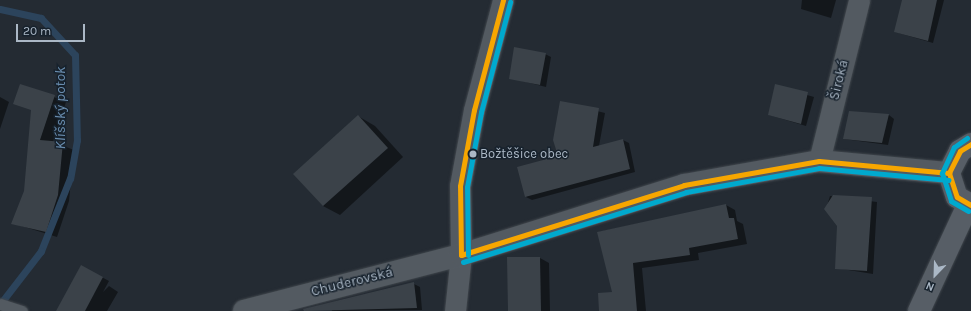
<!DOCTYPE html>
<html>
<head>
<meta charset="utf-8">
<style>
	body { margin:0 }
	#map { position:relative; width:971px; height:311px; overflow:hidden; background:#242b33; font-family:Karla,sans-serif }
	div>[style] { position:absolute }
	[style*='--x'] { left:calc(var(--x)*1px); top:calc(var(--y)*1px); width:calc(var(--w)*1px); rotate:calc(var(--a)*1deg) }
	.shadow>* { inset:0; background:#0007 }
	.stream>* { height:7px; margin:-3.5px; padding:0 3.5px; transform-origin:3.5px; border-radius:3.5px; background:#2c445c }
	.building>* { inset:0; background:#3b4249 }
	.roads { filter:drop-shadow(0 0 1px #40464c) drop-shadow(0 0 1px #40464c) }
	.service>* { height:11px; margin:-5.5px; padding:0 5.5px; transform-origin:5.5px; border-radius:5.5px; background:#535a61 }
	.minor>* { height:21px; margin:-10.5px; padding:0 10.5px; transform-origin:10.5px; border-radius:10.5px; background:#535a61 }
	.tertiary>* { height:22px; margin:-11px; padding:0 11px; transform-origin:11px; border-radius:11px; background:#535a61 }
	.secondary>* { height:22px; margin:-11px; padding:0 11px; transform-origin:11px; border-radius:11px; background:#575e66 }
	.bus-1>* { height:5px; margin:-2.5px; padding:0 2.5px; transform-origin:2.5px; border-radius:2.5px; background:#f7a600 }
	.bus-2>* { height:5px; margin:-2.5px; padding:0 2.5px; transform-origin:2.5px; border-radius:2.5px; background:#00a9ce }
	.dots>* { width:11px; height:11px; translate:-50% -50%; box-sizing:border-box; border:2px solid #17222d; border-radius:50% }
	span { translate:-50% -50%; white-space:nowrap; text-align:center; line-height:1.15; -webkit-text-stroke:3px #17222d; paint-order:stroke }
	.bus-label { font-size:13px; color:#abb8c6 }
	.left { translate:0 -50%; text-align:left }
	.street-label { font-size:14px; color:#abb8c6 }
	.water-label { font-size:15px; color:#688bad; font-style:italic }
	.north { position:absolute; left:915px; top:255px; width:40px; height:40px; -webkit-text-stroke:3px #17222d; paint-order:stroke; rotate:203deg; font-size:11px; font-weight:700; line-height:16px; text-align:center; color:#abb8c6 }
	.north::after { content:''; display:block; margin:auto; width:14px; height:18px; background:#abb8c6; clip-path:polygon(50% 0,100% 100%,50% 72%,0 100%) }
	.scale { position:absolute; left:16px; top:24px; width:69px; height:18px; box-sizing:border-box; border:2px solid #abb8c6; border-top:0; padding-left:5px; font-size:12px; line-height:14px; white-space:nowrap; color:#abb8c6; -webkit-text-stroke:3px #17222d; paint-order:stroke }
</style>
</head>
<body>
<div id="map">
	<div class="shadow">
		<i style="clip-path:polygon(802px 0,836px 0,831px 18px,801px 9px)"></i>
		<i style="clip-path:polygon(903px 0,944px 0,933px 43px,895px 32px)"></i>
		<i style="clip-path:polygon(545px 54px,551px 57px,546px 87px,510px 78px)"></i>
		<i style="clip-path:polygon(776px 86px,814px 97px,806px 126px,769px 115px)"></i>
		<i style="clip-path:polygon(34px 89px,66px 102px,53px 142px,74px 150px,69px 201px,57px 237px,12px 223px,25px 191px)"></i>
		<i style="clip-path:polygon(0 97px,9px 102px,0 129px)"></i>
		<i style="clip-path:polygon(561px 102px,605px 113px,599px 146px,623px 140px,629px 143px,635px 172px,532px 200px,526px 197px,560px 157px)"></i>
		<i style="clip-path:polygon(889px 115px,894px 119px,888px 145px,844px 139px)"></i>
		<i style="clip-path:polygon(358px 116px,375px 126px,403px 157px,340px 215px,323px 206px)"></i>
		<i style="clip-path:polygon(830px 196px,877px 202px,873px 274px,836px 268px,838px 226px,826px 209px)"></i>
		<i style="clip-path:polygon(726px 205px,735px 210px,737px 221px,743px 224px,747px 244px,698px 253px,699px 260px,642px 268px,646px 311px,600px 311px,614px 293px,599px 232px)"></i>
		<i style="clip-path:polygon(540px 258px,549px 263px,550px 311px,509px 311px)"></i>
		<i style="clip-path:polygon(81px 266px,109px 281px,103px 292px,109px 286px,118px 292px,107px 311px,57px 311px)"></i>
		<i style="clip-path:polygon(414px 284px,420px 287px,422px 310px,332px 311px,331px 303px)"></i>
	</div>
	<div class="stream">
		<i style="--x:0;--y:9;--w:42;--a:12.4"></i>
		<i style="--x:41;--y:18;--w:50;--a:47.4"></i>
		<i style="--x:75;--y:55;--w:85;--a:88.7"></i>
		<i style="--x:77;--y:140;--w:39;--a:100"></i>
		<i style="--x:70;--y:178;--w:79;--a:111.7"></i>
		<i style="--x:41;--y:251;--w:67;--a:127.7"></i>
	</div>
	<div class="building">
		<i style="clip-path:polygon(902px 0,937px 0,928px 41px,894px 32px)"></i>
		<i style="clip-path:polygon(514px 47px,546px 53px,540px 85px,509px 79px)"></i>
		<i style="clip-path:polygon(20px 84px,55px 95px,40px 140px,63px 142px,58px 195px,46px 232px,11px 224px,24px 191px,31px 110px,13px 104px)"></i>
		<i style="clip-path:polygon(775px 84px,808px 92px,801px 124px,768px 115px)"></i>
		<i style="clip-path:polygon(560px 101px,599px 108px,593px 147px,623px 139px,630px 169px,525px 197px,517px 167px,558px 156px,553px 140px)"></i>
		<i style="clip-path:polygon(849px 111px,889px 114px,882px 143px,843px 139px)"></i>
		<i style="clip-path:polygon(358px 115px,388px 148px,323px 206px,293px 174px)"></i>
		<i style="clip-path:polygon(833px 195px,872px 197px,867px 271px,835px 269px,837px 226px,824px 209px)"></i>
		<i style="clip-path:polygon(726px 204px,729px 218px,734px 218px,738px 239px,689px 248px,690px 255px,633px 263px,637px 311px,599px 311px,598px 293px,612px 292px,597px 232px)"></i>
		<i style="clip-path:polygon(507px 257px,540px 257px,541px 311px,508px 311px)"></i>
		<i style="clip-path:polygon(81px 265px,103px 277px,85px 311px,56px 311px)"></i>
		<i style="clip-path:polygon(414px 282px,417px 308px,304px 311px,303px 309px)"></i>
	</div>
	<div class="roads">
		<div class="service">
			<i style="--x:0;--y:304;--w:23;--a:18"></i>
		</div>
		<div class="minor">
			<i style="--x:819;--y:161;--w:166;--a:-76"></i>
			<i style="--x:455;--y:311;--w:56;--a:-83.9"></i>
			<i style="--x:461;--y:255;--w:69;--a:-90.8"></i>
			<i style="--x:460;--y:186;--w:77;--a:-79.6"></i>
			<i style="--x:474;--y:110;--w:114;--a:-75.2"></i>
		</div>
		<div class="tertiary">
			<i style="--x:244;--y:311;--w:224;--a:-14.5"></i>
			<i style="--x:461;--y:255;--w:234;--a:-17.4"></i>
			<i style="--x:684;--y:185;--w:137;--a:-10.1"></i>
			<i style="--x:819;--y:161;--w:131;--a:5.3"></i>
		</div>
		<div class="secondary">
			<i style="--x:971;--y:144;--w:13;--a:148"></i>
			<i style="--x:960;--y:151;--w:25;--a:117"></i>
			<i style="--x:949;--y:173;--w:25;--a:72"></i>
			<i style="--x:957;--y:197;--w:16;--a:30"></i>
			<i style="--x:919;--y:311;--w:117;--a:-65.2"></i>
		</div>
	</div>
	<div class="bus-1">
		<i style="--x:971;--y:144;--w:13;--a:148"></i>
		<i style="--x:960;--y:151;--w:25;--a:117"></i>
		<i style="--x:949;--y:173;--w:25;--a:72"></i>
		<i style="--x:957;--y:197;--w:16;--a:30"></i>
		<i style="--x:461;--y:255;--w:234;--a:-17.4"></i>
		<i style="--x:684;--y:185;--w:137;--a:-10.1"></i>
		<i style="--x:819;--y:161;--w:131;--a:5.3"></i>
		<i style="--x:461;--y:255;--w:69;--a:-90.8"></i>
		<i style="--x:460;--y:186;--w:77;--a:-79.6"></i>
		<i style="--x:474;--y:110;--w:114;--a:-75.2"></i>
	</div>
	<div class="bus-2">
		<i style="--x:967;--y:138;--w:16;--a:145"></i>
		<i style="--x:954;--y:147;--w:29;--a:115"></i>
		<i style="--x:942;--y:173;--w:29;--a:72"></i>
		<i style="--x:951;--y:201;--w:20;--a:30"></i>
		<i style="--x:468;--y:255;--w:68;--a:-90.8"></i>
		<i style="--x:467;--y:187;--w:76;--a:-79.4"></i>
		<i style="--x:481;--y:112;--w:114;--a:-75.2"></i>
		<i style="--x:463;--y:262;--w:234;--a:-17.4"></i>
		<i style="--x:686;--y:192;--w:135;--a:-10.2"></i>
		<i style="--x:819;--y:168;--w:130;--a:5.3"></i>
	</div>
	<div class="dots">
		<i style="left:473px;top:154px;background:#abb8c6"></i>
	</div>
	<div class="bus-label">
		<span class="left" style="left:480px;top:154px">Božtěšice obec</span>
	</div>
	<div class="street-label">
		<span style="left:839px;top:80px;rotate:-76deg">Široká</span>
		<span style="left:352px;top:282px;rotate:-14deg">Chuderovská</span>
	</div>
	<div class="water-label">
		<span style="left:61px;top:108px;rotate:-90deg">Klíšský potok</span>
	</div>
	<div class="north">N</div>
	<div class="scale">20 m</div>
</div>
</body>
</html>
